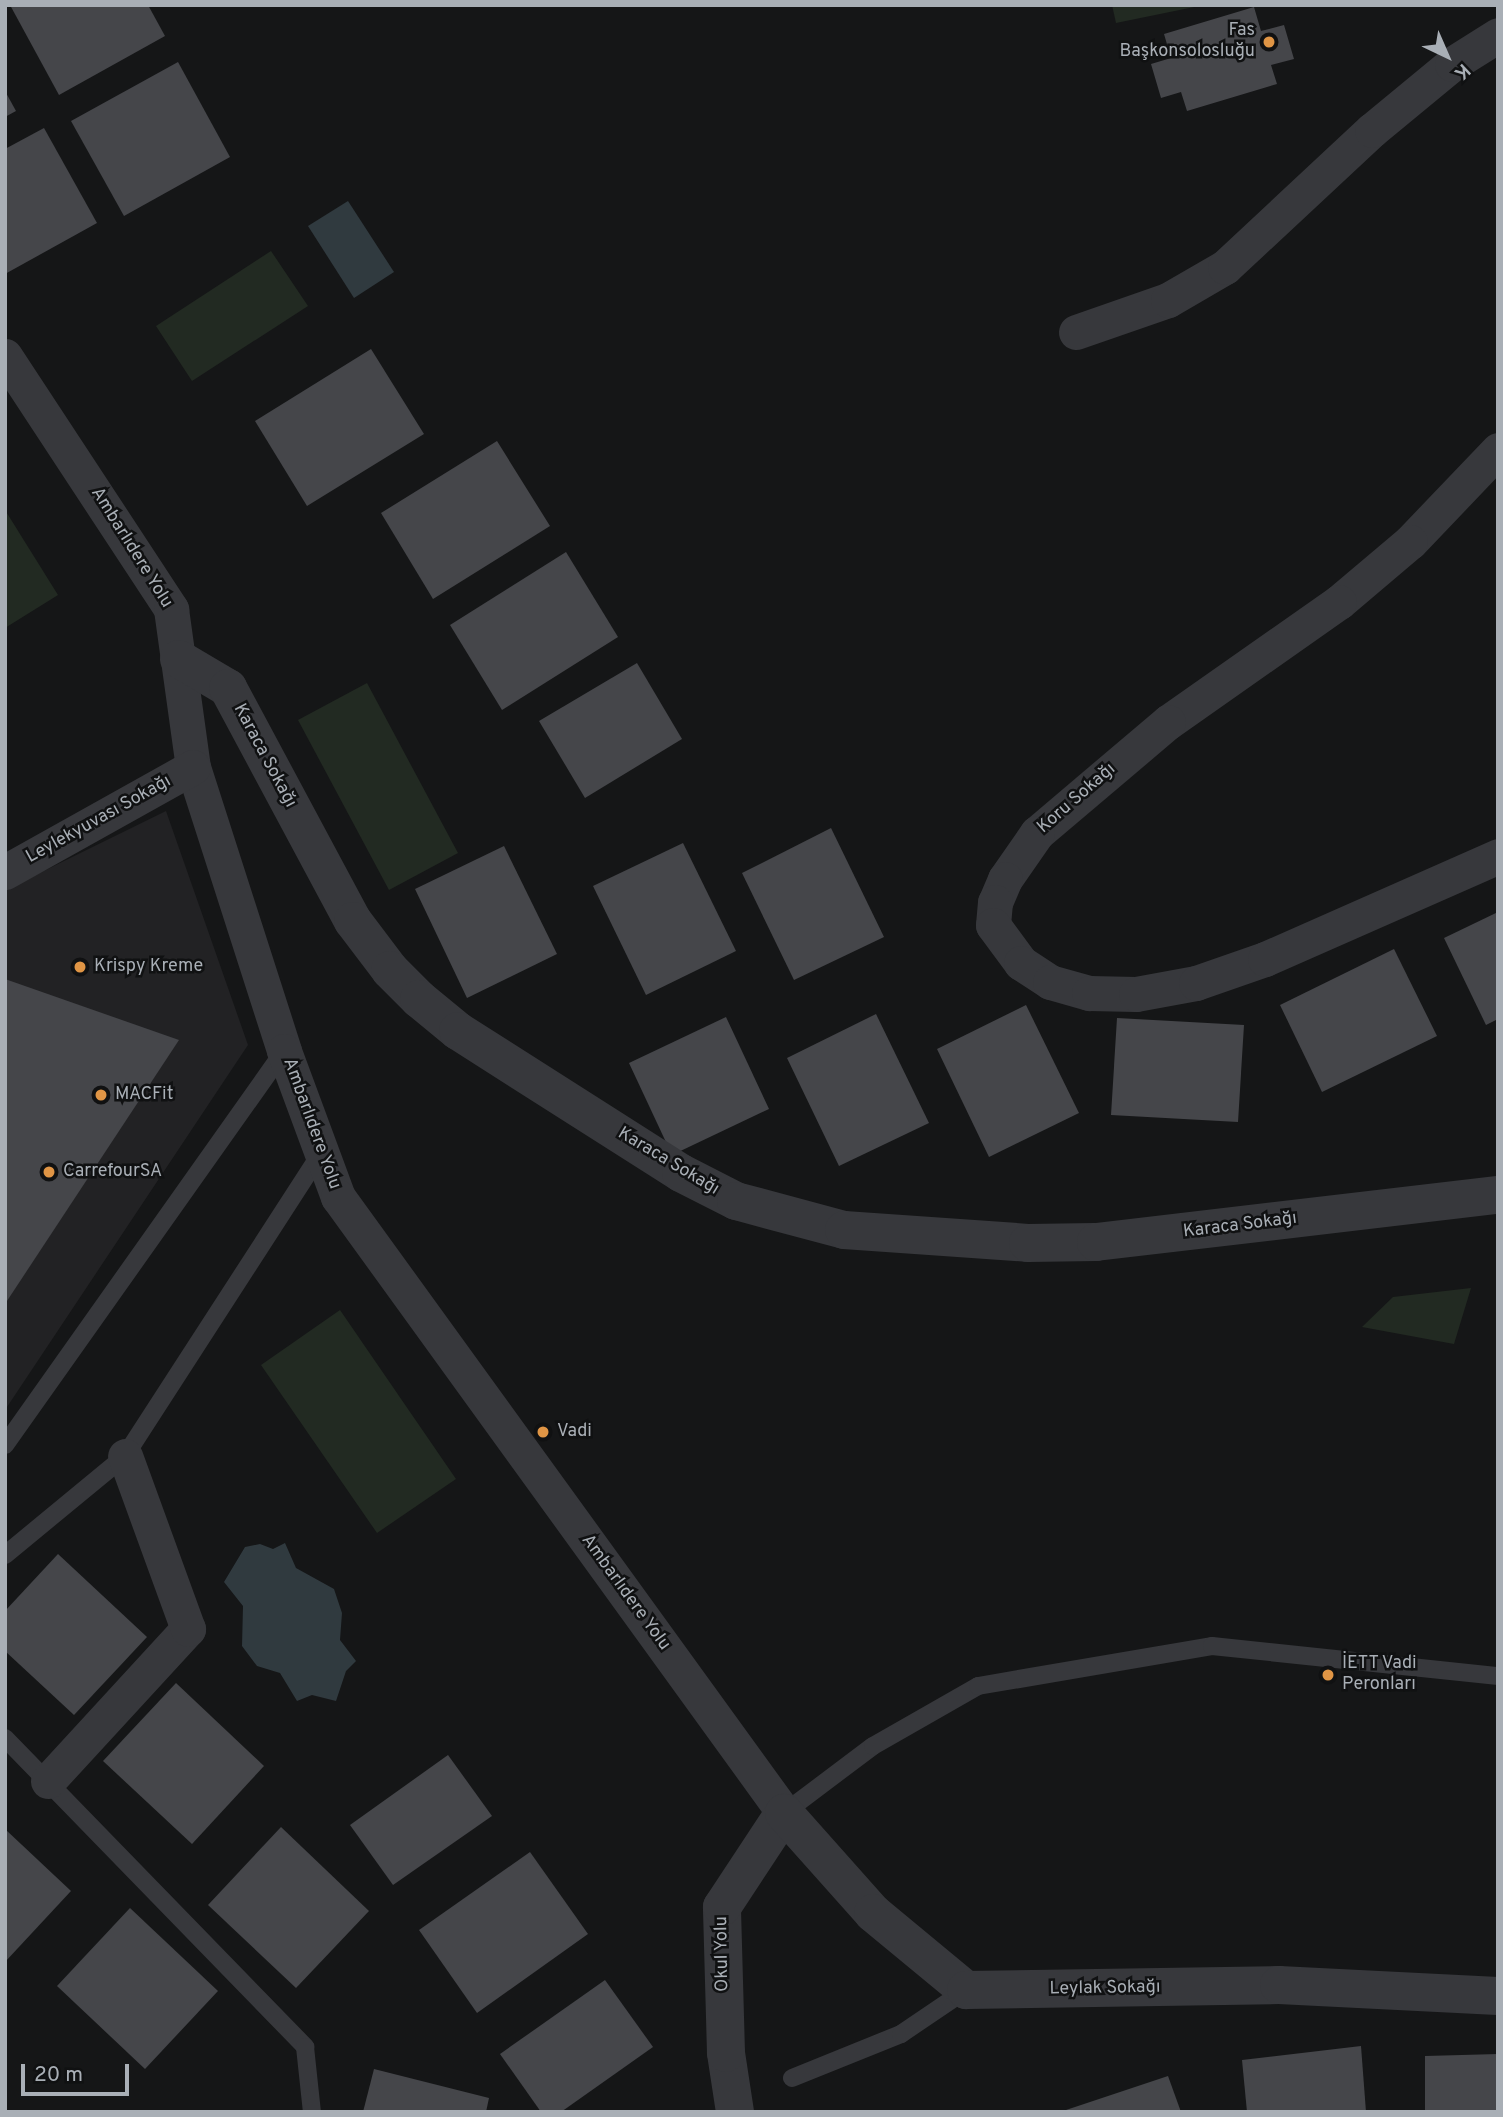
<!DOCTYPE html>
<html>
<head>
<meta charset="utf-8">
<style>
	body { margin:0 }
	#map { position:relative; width:1503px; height:2117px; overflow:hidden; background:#151617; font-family:Overpass,sans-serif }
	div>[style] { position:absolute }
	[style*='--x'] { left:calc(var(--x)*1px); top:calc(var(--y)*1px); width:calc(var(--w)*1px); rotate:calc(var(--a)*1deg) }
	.built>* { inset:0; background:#222224 }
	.green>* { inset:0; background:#222a22 }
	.water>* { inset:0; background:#303a3f }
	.building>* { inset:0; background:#45464a }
	.service>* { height:18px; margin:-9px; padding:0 9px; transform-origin:9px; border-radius:9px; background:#37383c }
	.minor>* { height:35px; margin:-17.5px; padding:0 17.5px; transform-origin:17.5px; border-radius:17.5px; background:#37383c }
	.tertiary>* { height:38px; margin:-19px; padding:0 19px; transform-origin:19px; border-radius:19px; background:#37383c }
	.dots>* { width:19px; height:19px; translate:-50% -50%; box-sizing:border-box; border:4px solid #101112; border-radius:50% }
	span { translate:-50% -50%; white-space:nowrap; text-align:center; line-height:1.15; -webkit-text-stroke:5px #101112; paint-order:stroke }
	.poi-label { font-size:18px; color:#a9afb6 }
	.right { translate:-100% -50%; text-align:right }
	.left { translate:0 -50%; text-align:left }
	.street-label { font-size:18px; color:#a9afb6 }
	.frame { position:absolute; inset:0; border:7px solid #a9afb6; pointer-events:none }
	.north { position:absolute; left:1412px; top:21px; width:70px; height:70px; -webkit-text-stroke:5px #101112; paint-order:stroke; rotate:136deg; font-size:19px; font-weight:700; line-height:28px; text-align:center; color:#a9afb6 }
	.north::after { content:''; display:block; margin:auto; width:24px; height:32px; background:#a9afb6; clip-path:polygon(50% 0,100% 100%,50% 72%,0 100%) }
	.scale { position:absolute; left:21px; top:2064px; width:108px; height:32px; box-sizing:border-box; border:4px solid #a9afb6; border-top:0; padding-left:9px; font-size:21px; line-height:24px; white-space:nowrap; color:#a9afb6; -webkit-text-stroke:5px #101112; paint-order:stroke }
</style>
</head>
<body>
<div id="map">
	<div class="built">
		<i style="clip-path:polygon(166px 811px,248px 1045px,5px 1410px,5px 890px)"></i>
	</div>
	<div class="green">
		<i style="clip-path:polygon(1112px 5px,1204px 5px,1116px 23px)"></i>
		<i style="clip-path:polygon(271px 251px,308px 306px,192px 381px,156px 326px)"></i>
		<i style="clip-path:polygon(5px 510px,58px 595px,5px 628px)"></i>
		<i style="clip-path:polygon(367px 683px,458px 853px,389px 890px,298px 720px)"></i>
		<i style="clip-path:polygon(1471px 1288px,1454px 1344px,1362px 1327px,1393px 1297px)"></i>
		<i style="clip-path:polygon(340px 1310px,456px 1479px,377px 1533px,261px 1365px)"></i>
	</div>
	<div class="water">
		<i style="clip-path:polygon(348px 201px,394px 272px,354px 298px,308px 226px)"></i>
		<i style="clip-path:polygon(285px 1543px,296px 1568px,334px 1589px,342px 1613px,340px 1640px,356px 1661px,346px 1671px,336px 1701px,312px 1695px,297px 1701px,280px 1673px,257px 1666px,242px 1646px,243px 1606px,224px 1582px,245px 1547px,260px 1544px,273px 1549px)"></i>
	</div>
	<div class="building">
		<i style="clip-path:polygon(10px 5px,148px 5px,165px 36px,59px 95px)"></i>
		<i style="clip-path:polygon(1254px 7px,1261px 31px,1284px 25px,1294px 59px,1271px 65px,1277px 84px,1187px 111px,1181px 92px,1161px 98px,1151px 64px,1171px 58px,1164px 34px)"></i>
		<i style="clip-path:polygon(178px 62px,230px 157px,124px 216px,71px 121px)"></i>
		<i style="clip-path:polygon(5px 91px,16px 111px,5px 117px)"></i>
		<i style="clip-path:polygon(44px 128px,97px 223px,5px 274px,5px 149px)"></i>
		<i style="clip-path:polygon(371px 349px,424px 434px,307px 506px,255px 421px)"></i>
		<i style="clip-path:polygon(497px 441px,550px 526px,433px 599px,381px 513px)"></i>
		<i style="clip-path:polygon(566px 552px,618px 637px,502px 710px,450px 625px)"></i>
		<i style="clip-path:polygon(637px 663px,682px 739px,585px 798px,539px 721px)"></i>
		<i style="clip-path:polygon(831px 828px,884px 937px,794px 980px,742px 873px)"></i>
		<i style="clip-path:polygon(683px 843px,736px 951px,646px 995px,593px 886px)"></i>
		<i style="clip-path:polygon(504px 846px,557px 954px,467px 998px,415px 889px)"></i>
		<i style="clip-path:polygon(1498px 912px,1498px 1019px,1486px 1025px,1444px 938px)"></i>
		<i style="clip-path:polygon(1394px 949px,1437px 1036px,1322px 1092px,1280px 1005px)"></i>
		<i style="clip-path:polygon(5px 979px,179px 1040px,5px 1304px)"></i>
		<i style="clip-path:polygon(1026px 1005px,1079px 1113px,989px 1157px,937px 1049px)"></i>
		<i style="clip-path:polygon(876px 1014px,929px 1123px,839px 1166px,787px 1058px)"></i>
		<i style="clip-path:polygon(726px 1017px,769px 1109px,672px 1155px,629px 1063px)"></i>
		<i style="clip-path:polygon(1117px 1018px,1244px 1025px,1238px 1122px,1111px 1115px)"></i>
		<i style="clip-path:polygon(58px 1554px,147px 1637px,74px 1715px,5px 1651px,5px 1611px)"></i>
		<i style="clip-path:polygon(176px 1683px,264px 1766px,192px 1844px,103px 1761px)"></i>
		<i style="clip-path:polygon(448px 1755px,492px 1816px,393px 1885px,350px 1825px)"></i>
		<i style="clip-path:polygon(281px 1827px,369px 1911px,296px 1988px,208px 1905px)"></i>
		<i style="clip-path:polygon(5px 1829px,71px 1891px,5px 1962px)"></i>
		<i style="clip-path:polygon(530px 1852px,588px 1934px,477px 2013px,419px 1930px)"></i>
		<i style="clip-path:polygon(130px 1908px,218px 1991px,145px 2069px,57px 1986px)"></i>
		<i style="clip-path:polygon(605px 1980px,653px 2047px,561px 2112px,541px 2112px,500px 2054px)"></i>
		<i style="clip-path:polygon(1361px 2046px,1366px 2112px,1247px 2112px,1242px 2060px)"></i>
		<i style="clip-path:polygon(1498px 2054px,1498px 2112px,1425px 2112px,1425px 2056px)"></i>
		<i style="clip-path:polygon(374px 2069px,489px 2098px,486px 2112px,363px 2112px)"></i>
		<i style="clip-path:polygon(1168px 2076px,1181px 2112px,1063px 2112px,1063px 2111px)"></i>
	</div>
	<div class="service">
		<i style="--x:5;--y:1445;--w:483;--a:-54.7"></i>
		<i style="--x:5;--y:1555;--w:156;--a:-39.5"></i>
		<i style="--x:125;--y:1456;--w:363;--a:-57.1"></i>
		<i style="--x:5;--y:1738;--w:431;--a:45.8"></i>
		<i style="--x:305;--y:2047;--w:65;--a:83.9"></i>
		<i style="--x:784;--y:1813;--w:111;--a:-37"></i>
		<i style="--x:873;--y:1746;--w:121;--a:-29.7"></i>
		<i style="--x:978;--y:1686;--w:237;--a:-9.7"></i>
		<i style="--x:1212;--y:1646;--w:288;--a:6"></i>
		<i style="--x:792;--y:2078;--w:118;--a:-22"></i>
		<i style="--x:901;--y:2034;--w:78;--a:-34.1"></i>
	</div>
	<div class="minor">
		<i style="--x:1076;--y:332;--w:97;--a:-19.2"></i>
		<i style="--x:1168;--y:300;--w:66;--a:-30.1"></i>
		<i style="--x:1225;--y:267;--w:201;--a:-43"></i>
		<i style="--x:1372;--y:130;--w:104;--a:-39.5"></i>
		<i style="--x:1452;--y:64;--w:54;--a:-32.2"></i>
		<i style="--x:5;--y:356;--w:303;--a:56.7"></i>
		<i style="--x:171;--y:609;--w:160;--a:82.1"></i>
		<i style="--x:193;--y:767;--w:298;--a:72.2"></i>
		<i style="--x:284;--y:1051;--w:156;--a:69.7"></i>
		<i style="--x:338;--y:1197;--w:761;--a:54.09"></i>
		<i style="--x:1498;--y:450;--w:127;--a:133.7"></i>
		<i style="--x:1410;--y:542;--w:93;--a:139.8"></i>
		<i style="--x:1339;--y:602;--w:209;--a:144.9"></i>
		<i style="--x:1168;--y:722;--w:172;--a:139.7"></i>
		<i style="--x:1037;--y:833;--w:56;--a:124.8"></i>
		<i style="--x:1005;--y:879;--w:25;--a:113"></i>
		<i style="--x:995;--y:902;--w:23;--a:95"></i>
		<i style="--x:993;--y:925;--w:47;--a:53.6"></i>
		<i style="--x:1021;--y:963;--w:35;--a:33"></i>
		<i style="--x:1050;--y:982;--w:41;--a:15.8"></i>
		<i style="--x:1089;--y:993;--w:47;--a:1.2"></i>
		<i style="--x:1136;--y:994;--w:61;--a:-10.4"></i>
		<i style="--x:1196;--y:983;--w:73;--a:-19.2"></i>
		<i style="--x:1265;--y:959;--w:255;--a:-23.8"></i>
		<i style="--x:5;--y:872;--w:215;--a:-29.2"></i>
		<i style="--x:48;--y:1781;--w:207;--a:-47.4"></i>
		<i style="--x:188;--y:1629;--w:184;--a:-110"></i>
	</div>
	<div class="tertiary">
		<i style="--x:179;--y:659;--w:57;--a:30.6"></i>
		<i style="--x:228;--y:688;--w:264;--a:61.8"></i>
		<i style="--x:353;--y:921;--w:61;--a:52.9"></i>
		<i style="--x:390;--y:970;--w:41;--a:45"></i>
		<i style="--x:419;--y:999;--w:50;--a:39.4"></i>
		<i style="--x:458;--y:1031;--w:264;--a:32.5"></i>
		<i style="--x:681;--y:1173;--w:62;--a:27"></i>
		<i style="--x:736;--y:1201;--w:112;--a:15"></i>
		<i style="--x:844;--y:1230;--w:184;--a:4"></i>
		<i style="--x:1028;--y:1243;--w:68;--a:-0.8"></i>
		<i style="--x:1096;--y:1242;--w:405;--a:-6.7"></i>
		<i style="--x:735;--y:2112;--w:60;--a:-98.7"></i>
		<i style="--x:726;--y:2053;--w:146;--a:-91.6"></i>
		<i style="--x:722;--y:1907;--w:113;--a:-56.6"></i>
		<i style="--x:784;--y:1813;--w:134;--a:48.3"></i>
		<i style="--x:873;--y:1913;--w:121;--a:39.6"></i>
		<i style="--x:966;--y:1990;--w:313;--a:-0.9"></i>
		<i style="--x:1279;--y:1985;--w:219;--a:2.9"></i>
	</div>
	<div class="dots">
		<i style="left:1269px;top:42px;background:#e09545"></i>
		<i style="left:80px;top:967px;background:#e09545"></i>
		<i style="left:101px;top:1095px;background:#e09545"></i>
		<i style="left:49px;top:1172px;background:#e09545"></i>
		<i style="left:543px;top:1432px;background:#e09545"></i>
		<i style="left:1328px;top:1675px;background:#e09545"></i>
	</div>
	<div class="poi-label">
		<span class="right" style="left:1255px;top:42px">Fas<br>Başkonsolosluğu</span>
		<span class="left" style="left:94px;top:967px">Krispy Kreme</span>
		<span class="left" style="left:115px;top:1095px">MACFit</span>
		<span class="left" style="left:63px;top:1172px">CarrefourSA</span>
		<span class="left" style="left:557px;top:1432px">Vadi</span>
		<span class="left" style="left:1342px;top:1675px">İETT Vadi<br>Peronları</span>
	</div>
	<div class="street-label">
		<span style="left:131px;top:548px;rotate:58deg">Ambarlıdere Yolu</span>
		<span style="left:264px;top:756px;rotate:62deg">Karaca Sokağı</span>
		<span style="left:1077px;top:799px;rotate:-41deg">Koru Sokağı</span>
		<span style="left:99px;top:820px;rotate:-29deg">Leylekyuvası Sokağı</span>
		<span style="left:311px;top:1124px;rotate:70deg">Ambarlıdere Yolu</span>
		<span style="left:668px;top:1162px;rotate:31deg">Karaca Sokağı</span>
		<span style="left:1240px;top:1226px;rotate:-7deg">Karaca Sokağı</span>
		<span style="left:625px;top:1593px;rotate:54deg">Ambarlıdere Yolu</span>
		<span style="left:723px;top:1954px;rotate:-91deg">Okul Yolu</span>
		<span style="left:1105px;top:1989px;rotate:-1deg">Leylak Sokağı</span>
	</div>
	<div class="frame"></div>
	<div class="north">K</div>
	<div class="scale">20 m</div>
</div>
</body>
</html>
